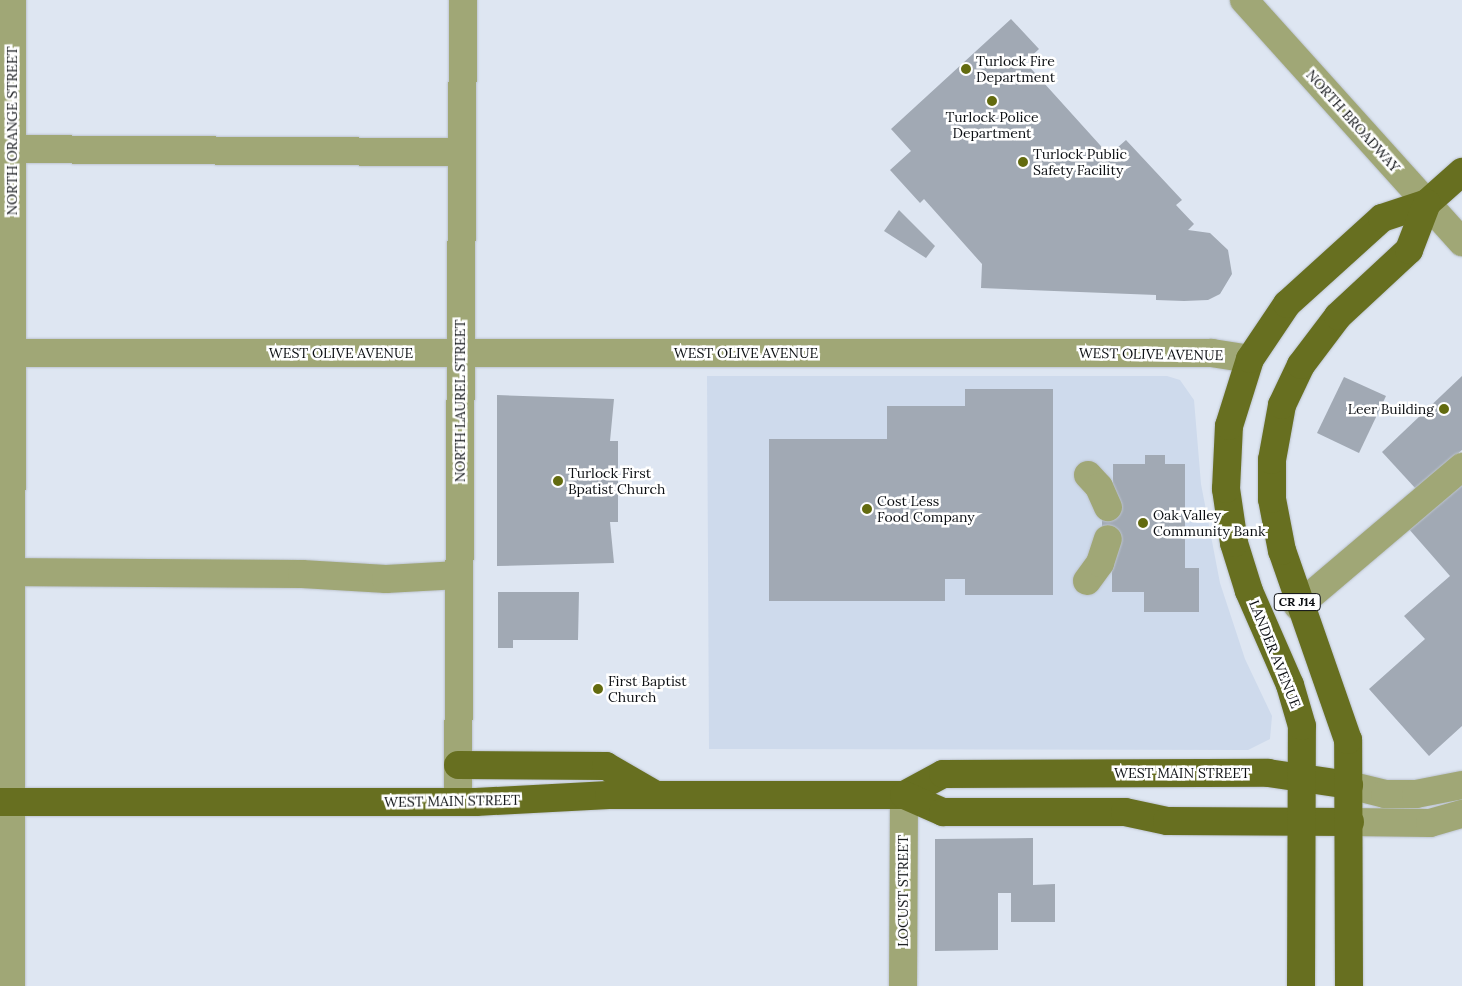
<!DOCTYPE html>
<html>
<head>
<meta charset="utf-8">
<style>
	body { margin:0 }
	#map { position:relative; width:1462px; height:986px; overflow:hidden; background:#dee6f2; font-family:Lora,serif }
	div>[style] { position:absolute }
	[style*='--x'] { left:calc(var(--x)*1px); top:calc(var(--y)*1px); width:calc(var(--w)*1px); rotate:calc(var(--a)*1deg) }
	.built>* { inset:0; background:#cedaec }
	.building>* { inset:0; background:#a1a9b4 }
	.roads { filter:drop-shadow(0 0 1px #bcc3ce) drop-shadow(0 0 1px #bcc3ce) }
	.minor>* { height:28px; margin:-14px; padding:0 14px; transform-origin:14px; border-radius:14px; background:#a0a776 }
	.major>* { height:28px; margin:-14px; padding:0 14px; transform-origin:14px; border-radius:14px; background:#676f20 }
	.dots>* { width:14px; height:14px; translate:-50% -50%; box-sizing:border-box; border:2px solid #fff; border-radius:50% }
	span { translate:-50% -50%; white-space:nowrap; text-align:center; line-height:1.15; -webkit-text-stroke:5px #fff; paint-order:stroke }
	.shield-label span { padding:1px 4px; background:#fff; border:1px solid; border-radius:4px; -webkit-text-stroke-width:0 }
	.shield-label { font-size:12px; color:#0b0e12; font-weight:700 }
	.poi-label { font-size:14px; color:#0b0e12 }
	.left { translate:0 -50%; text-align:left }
	.right { translate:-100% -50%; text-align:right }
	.street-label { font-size:14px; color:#0b0e12 }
</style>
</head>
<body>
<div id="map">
	<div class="built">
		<i style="clip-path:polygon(707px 376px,1167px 376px,1180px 380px,1194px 400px,1201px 484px,1220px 583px,1245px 659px,1272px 716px,1270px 739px,1248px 750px,709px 749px)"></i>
	</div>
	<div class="building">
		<i style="clip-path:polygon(1011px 19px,1039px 49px,1025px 62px,1109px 155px,1126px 140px,1182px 200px,1176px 205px,1194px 224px,1188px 230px,1210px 233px,1228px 250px,1232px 274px,1220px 294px,1208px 300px,1184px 301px,1156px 300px,1156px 295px,981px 288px,982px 264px,924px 199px,920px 203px,890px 170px,911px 151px,891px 129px)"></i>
		<i style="clip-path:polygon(899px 210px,935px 246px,926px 258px,884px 231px)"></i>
		<i style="clip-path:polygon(1462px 376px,1462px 450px,1416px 489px,1382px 452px)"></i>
		<i style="clip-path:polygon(1344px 377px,1386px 396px,1359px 453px,1317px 433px)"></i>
		<i style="clip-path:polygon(965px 389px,1053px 389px,1053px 595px,965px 595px,965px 579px,945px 579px,945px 601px,769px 601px,769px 439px,887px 439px,887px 406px,965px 406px)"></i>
		<i style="clip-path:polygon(497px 395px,614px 399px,610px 441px,618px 441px,618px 522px,610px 522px,614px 563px,497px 566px)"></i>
		<i style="clip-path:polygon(1145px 455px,1165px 455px,1165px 464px,1185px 464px,1185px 568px,1199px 568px,1199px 612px,1144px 612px,1144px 592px,1112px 592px,1112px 539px,1102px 539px,1102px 507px,1113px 507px,1113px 464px,1145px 464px)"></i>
		<i style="clip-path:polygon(1462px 480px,1462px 726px,1429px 756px,1369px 689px,1425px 639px,1404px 616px,1450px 576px,1408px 528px)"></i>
		<i style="clip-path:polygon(498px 592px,579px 592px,578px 640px,513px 640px,513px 648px,498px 648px)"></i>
		<i style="clip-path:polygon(1033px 838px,1033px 885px,1055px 884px,1055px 922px,1011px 922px,1011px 893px,998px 893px,998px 950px,935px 951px,935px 839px)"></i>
	</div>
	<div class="roads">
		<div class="minor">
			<i style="--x:1244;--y:0;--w:326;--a:48"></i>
			<i style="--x:0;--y:149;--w:461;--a:0.4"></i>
			<i style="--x:0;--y:353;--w:1212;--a:0"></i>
			<i style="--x:1212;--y:353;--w:38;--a:9"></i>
			<i style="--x:1088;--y:475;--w:16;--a:47"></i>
			<i style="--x:1099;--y:487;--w:22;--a:66"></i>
			<i style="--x:0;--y:572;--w:302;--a:0.4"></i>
			<i style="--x:302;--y:574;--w:84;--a:3.4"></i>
			<i style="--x:386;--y:579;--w:73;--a:-3.1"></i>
			<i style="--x:1087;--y:581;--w:22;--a:-54"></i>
			<i style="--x:1100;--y:563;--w:25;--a:-72"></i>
			<i style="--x:1298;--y:606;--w:215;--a:-40.3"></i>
			<i style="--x:1349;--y:785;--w:37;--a:14"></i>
			<i style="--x:1385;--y:794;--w:31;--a:0"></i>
			<i style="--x:1416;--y:794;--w:47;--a:-11.1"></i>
			<i style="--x:458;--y:802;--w:802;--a:-89.64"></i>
			<i style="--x:1350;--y:822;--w:80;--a:0.7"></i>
			<i style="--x:1430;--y:823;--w:33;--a:-16"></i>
			<i style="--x:11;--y:986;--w:986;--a:-89.94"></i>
			<i style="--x:903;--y:986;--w:191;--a:-89.7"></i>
		</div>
		<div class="major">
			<i style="--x:458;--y:765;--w:148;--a:0.4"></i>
			<i style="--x:606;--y:766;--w:58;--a:30.1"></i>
			<i style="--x:904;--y:795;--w:44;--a:-28.3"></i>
			<i style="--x:943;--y:774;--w:325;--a:-0.2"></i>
			<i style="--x:1268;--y:773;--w:82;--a:8.4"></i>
			<i style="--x:0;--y:802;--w:476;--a:0"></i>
			<i style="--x:476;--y:802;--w:133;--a:-3"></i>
			<i style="--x:609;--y:795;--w:295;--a:0"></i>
			<i style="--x:904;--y:795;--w:43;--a:23.6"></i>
			<i style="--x:943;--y:812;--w:182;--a:0"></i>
			<i style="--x:1125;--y:812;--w:43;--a:12.1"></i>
			<i style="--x:1167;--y:821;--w:183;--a:0.3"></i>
			<i style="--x:1301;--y:986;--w:260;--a:-89.8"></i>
			<i style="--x:1302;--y:726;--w:43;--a:-106.3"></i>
			<i style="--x:1290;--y:685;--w:103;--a:-113.6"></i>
			<i style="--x:1249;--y:591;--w:50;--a:-107.4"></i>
			<i style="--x:1234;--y:543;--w:55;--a:-98.4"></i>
			<i style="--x:1226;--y:489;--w:63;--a:-87.3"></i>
			<i style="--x:1229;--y:426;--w:70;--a:-72.6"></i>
			<i style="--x:1250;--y:359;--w:66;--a:-56.1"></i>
			<i style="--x:1287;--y:304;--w:128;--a:-42.2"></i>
			<i style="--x:1382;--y:218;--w:47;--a:-18.4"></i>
			<i style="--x:1427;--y:203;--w:47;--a:-41.5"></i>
			<i style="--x:1349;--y:986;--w:246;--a:-90.2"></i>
			<i style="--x:1348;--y:740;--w:200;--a:-109.2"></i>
			<i style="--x:1282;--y:551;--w:53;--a:-100.9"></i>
			<i style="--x:1272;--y:499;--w:39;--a:-90"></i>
			<i style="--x:1272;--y:460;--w:56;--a:-79.7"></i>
			<i style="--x:1282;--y:405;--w:44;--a:-64.6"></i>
			<i style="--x:1301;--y:365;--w:61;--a:-52.9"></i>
			<i style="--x:1338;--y:316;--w:97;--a:-42.9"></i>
			<i style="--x:1409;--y:250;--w:50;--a:-69"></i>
		</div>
	</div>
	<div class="dots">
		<i style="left:966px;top:69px;background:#636b0f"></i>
		<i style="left:992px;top:101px;background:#636b0f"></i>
		<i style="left:1023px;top:162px;background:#636b0f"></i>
		<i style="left:1444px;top:409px;background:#636b0f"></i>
		<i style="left:558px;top:481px;background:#636b0f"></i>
		<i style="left:867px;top:509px;background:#636b0f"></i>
		<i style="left:1143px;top:523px;background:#636b0f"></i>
		<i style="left:598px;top:689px;background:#636b0f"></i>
	</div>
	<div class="shield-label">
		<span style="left:1297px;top:602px">CR J14</span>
	</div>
	<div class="poi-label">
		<span class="left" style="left:976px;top:69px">Turlock Fire<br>Department</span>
		<span style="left:992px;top:125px">Turlock Police<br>Department</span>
		<span class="left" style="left:1033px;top:162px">Turlock Public<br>Safety Facility</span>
		<span class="right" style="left:1434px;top:409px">Leer Building</span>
		<span class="left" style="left:568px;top:481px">Turlock First<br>Bpatist Church</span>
		<span class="left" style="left:877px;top:509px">Cost Less<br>Food Company</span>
		<span class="left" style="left:1153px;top:523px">Oak Valley<br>Community Bank</span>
		<span class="left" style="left:608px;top:689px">First Baptist<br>Church</span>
	</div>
	<div class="street-label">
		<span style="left:1353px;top:121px;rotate:48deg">NORTH BROADWAY</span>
		<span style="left:12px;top:131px;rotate:-90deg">NORTH ORANGE STREET</span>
		<span style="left:341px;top:353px">WEST OLIVE AVENUE</span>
		<span style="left:746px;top:353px">WEST OLIVE AVENUE</span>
		<span style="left:1151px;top:354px;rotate:1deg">WEST OLIVE AVENUE</span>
		<span style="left:460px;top:401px;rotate:-90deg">NORTH LAUREL STREET</span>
		<span style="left:1275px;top:654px;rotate:68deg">LANDER AVENUE</span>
		<span style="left:1182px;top:773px">WEST MAIN STREET</span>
		<span style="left:452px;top:801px;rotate:-1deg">WEST MAIN STREET</span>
		<span style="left:903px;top:891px;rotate:-90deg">LOCUST STREET</span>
	</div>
</div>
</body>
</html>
